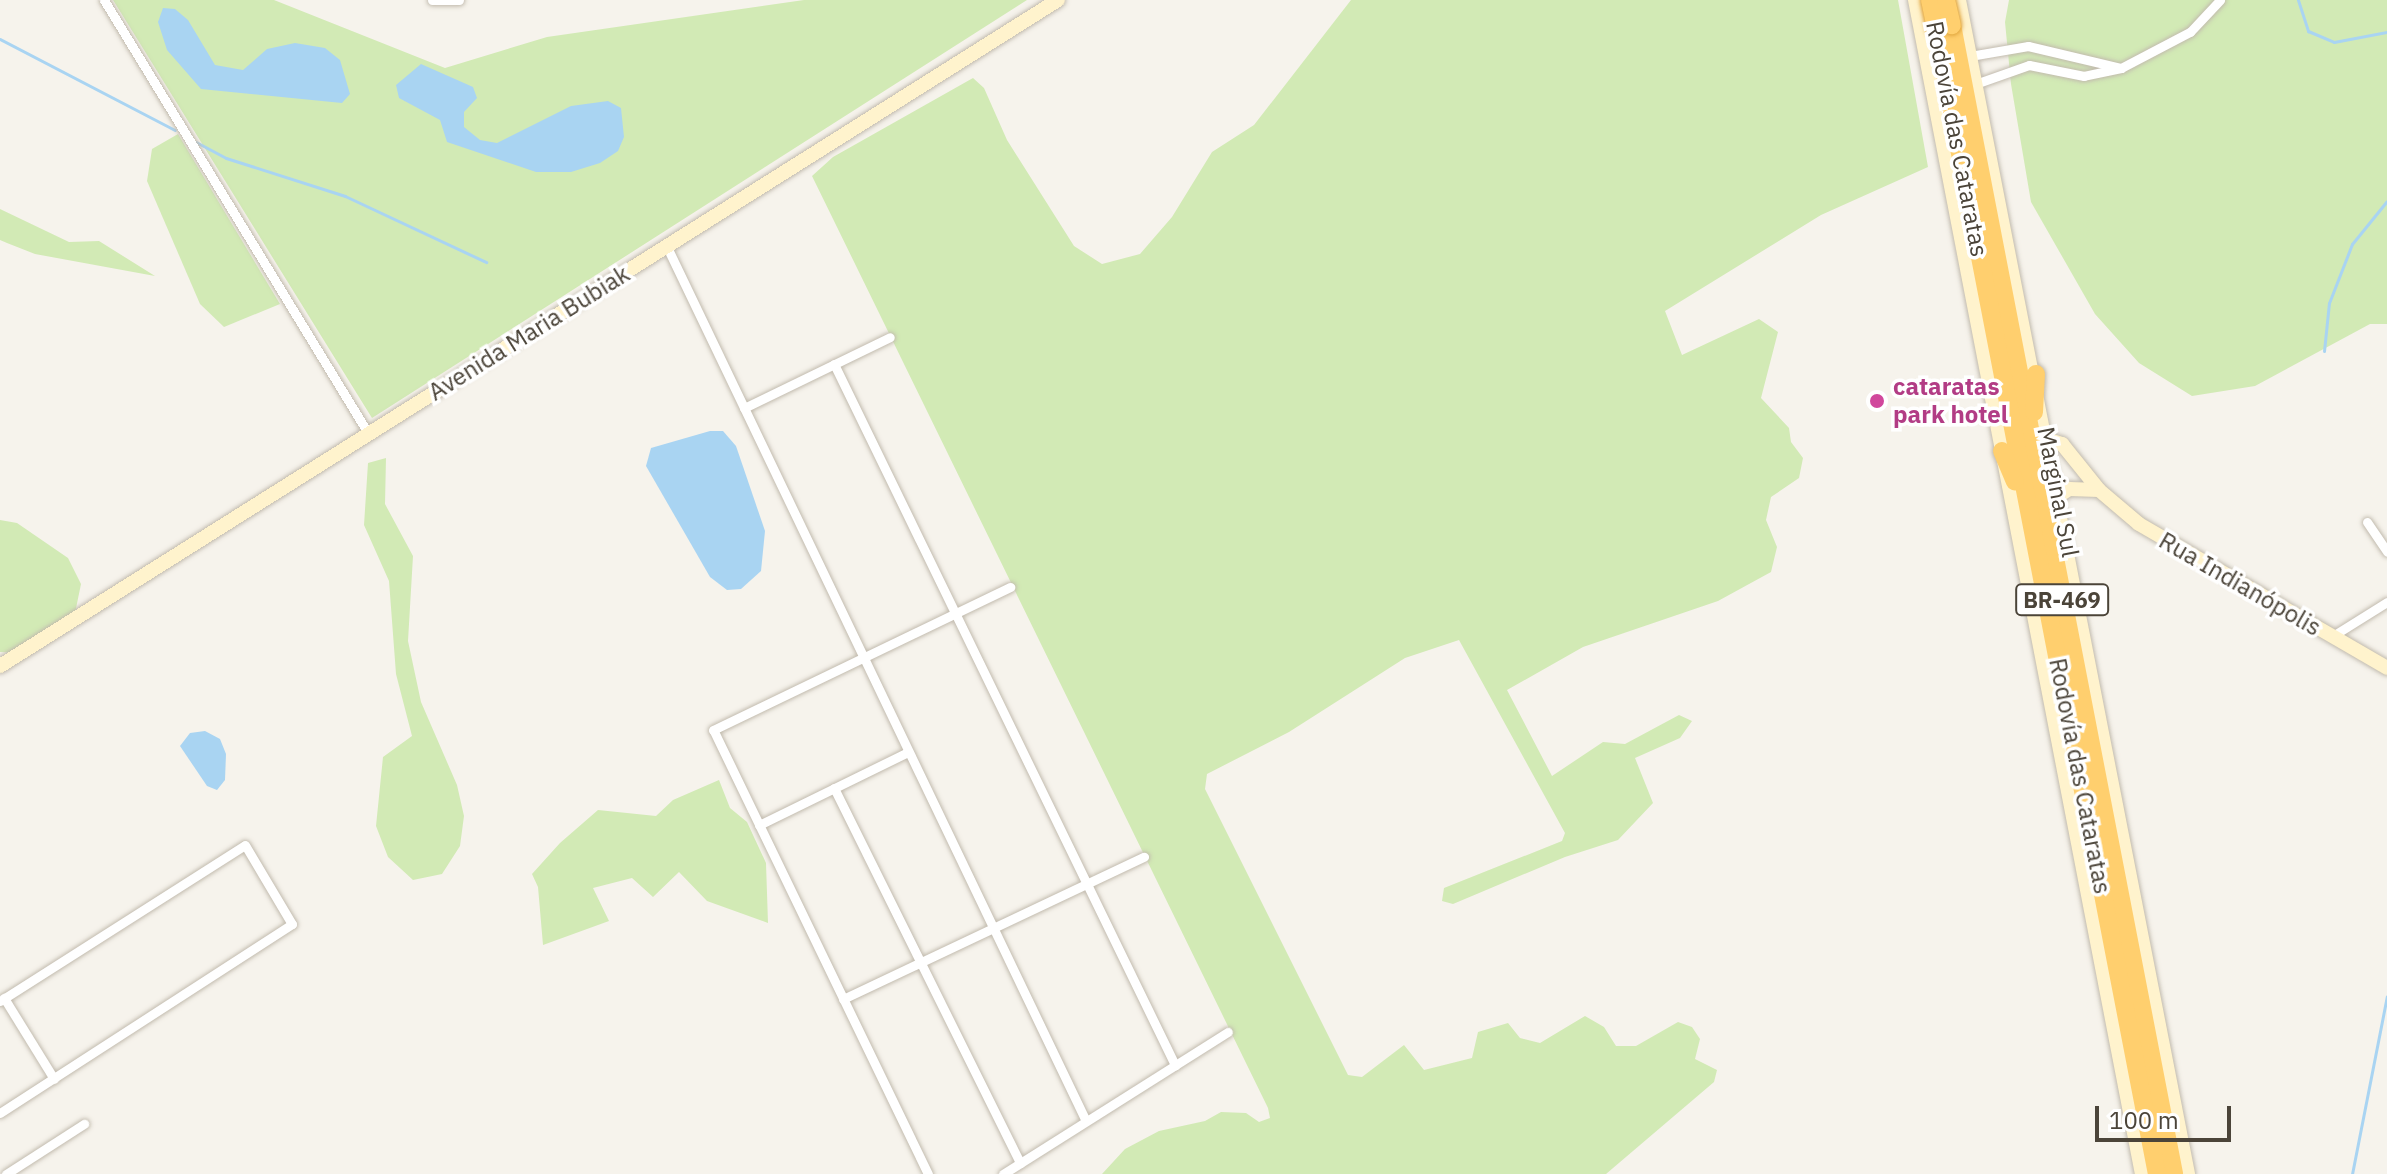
<!DOCTYPE html>
<html>
<head>
<meta charset="utf-8">
<style>
	body { margin:0 }
	#map { position:relative; width:2387px; height:1174px; overflow:hidden; background:#f6f3ec; font-family:"IBM Plex Sans",sans-serif }
	div>[style] { position:absolute }
	[style*='--x'] { left:calc(var(--x)*1px); top:calc(var(--y)*1px); width:calc(var(--w)*1px); rotate:calc(var(--a)*1deg) }
	.green>* { inset:0; background:#d2eab5 }
	.water>* { inset:0; background:#a9d4f2 }
	.stream>* { height:3px; margin:-1.5px; padding:0 1.5px; transform-origin:1.5px; border-radius:1.5px; background:#a9d4f2 }
	.roads { filter:drop-shadow(0 0 2px #c2bbae) drop-shadow(0 0 2px #c2bbae) }
	.street>* { height:9px; margin:-4.5px; padding:0 4.5px; transform-origin:4.5px; border-radius:4.5px; background:#fff }
	.secondary>* { height:14px; margin:-7px; padding:0 7px; transform-origin:7px; border-radius:7px; background:#fff3cd }
	.highway>* { height:18px; margin:-9px; padding:0 9px; transform-origin:9px; border-radius:9px; background:#ffcf6e }
	.bridges { filter:drop-shadow(0 0 2px #e0a43c) drop-shadow(0 0 2px #e0a43c) }
	.highway-bridge>* { height:18px; margin:-9px; padding:0 9px; transform-origin:9px; border-radius:9px; background:#ffcf6e }
	.dots>* { width:22px; height:22px; translate:-50% -50%; box-sizing:border-box; border:4px solid #fff; border-radius:50% }
	span { translate:-50% -50%; white-space:nowrap; text-align:center; line-height:1.15; -webkit-text-stroke:7px #fff; paint-order:stroke }
	.shield-label span { padding:2px 6px; background:#fff; border:2px solid; border-radius:6px; -webkit-text-stroke-width:0 }
	.shield-label { font-size:22px; color:#4b4439; font-weight:700 }
	.street-label { font-size:24px; color:#4b4439 }
	.hotel-label { font-size:24px; color:#b23c85; font-weight:700 }
	.left { translate:0 -50%; text-align:left }
	.scale { position:absolute; left:2095px; top:1106px; width:136px; height:36px; box-sizing:border-box; border:4px solid #4b4439; border-top:0; padding-left:10px; font-size:24px; line-height:28px; white-space:nowrap; color:#4b4439; -webkit-text-stroke:6px #fff; paint-order:stroke }
</style>
</head>
<body>
<div id="map">
	<div class="green">
		<i style="clip-path:polygon(113px 0,274px 0,445px 68px,547px 37px,804px 0,1027px 0,372px 418px)"></i>
		<i style="clip-path:polygon(1351px 0,1898px 0,1928px 167px,1821px 215px,1665px 311px,1682px 355px,1759px 319px,1778px 332px,1761px 398px,1789px 428px,1791px 442px,1803px 458px,1799px 478px,1771px 497px,1766px 520px,1777px 547px,1771px 572px,1718px 601px,1583px 647px,1507px 690px,1552px 776px,1603px 742px,1625px 744px,1679px 715px,1692px 721px,1680px 738px,1635px 758px,1653px 803px,1618px 840px,1565px 857px,1453px 904px,1442px 901px,1444px 888px,1562px 841px,1565px 833px,1459px 640px,1405px 658px,1289px 732px,1207px 774px,1205px 789px,1348px 1075px,1362px 1077px,1404px 1045px,1424px 1070px,1472px 1058px,1478px 1032px,1508px 1023px,1520px 1038px,1540px 1043px,1585px 1016px,1604px 1027px,1616px 1046px,1636px 1046px,1678px 1022px,1692px 1027px,1700px 1039px,1695px 1059px,1717px 1070px,1714px 1082px,1606px 1174px,1102px 1174px,1125px 1149px,1159px 1131px,1205px 1121px,1221px 1112px,1246px 1113px,1259px 1122px,1270px 1118px,1268px 1108px,812px 176px,833px 157px,973px 78px,984px 88px,1007px 140px,1074px 246px,1102px 264px,1140px 254px,1172px 217px,1212px 152px,1254px 125px)"></i>
		<i style="clip-path:polygon(2009px 0,2387px 0,2387px 324px,2370px 324px,2255px 386px,2192px 396px,2139px 363px,2095px 314px,2031px 202px,2011px 84px,2005px 22px)"></i>
		<i style="clip-path:polygon(178px 134px,280px 304px,224px 327px,200px 304px,147px 181px,152px 149px)"></i>
		<i style="clip-path:polygon(0 209px,69px 242px,99px 241px,155px 276px,35px 254px,7px 243px,0 240px)"></i>
		<i style="clip-path:polygon(386px 458px,385px 504px,413px 556px,408px 641px,421px 702px,457px 785px,464px 816px,460px 846px,442px 874px,413px 880px,388px 857px,376px 826px,383px 757px,412px 736px,396px 674px,389px 581px,364px 525px,368px 463px)"></i>
		<i style="clip-path:polygon(0 520px,17px 523px,68px 558px,81px 584px,74px 618px,20px 653px,0 652px)"></i>
		<i style="clip-path:polygon(719px 780px,730px 808px,747px 822px,766px 863px,768px 923px,707px 901px,679px 872px,653px 897px,632px 878px,593px 888px,609px 921px,543px 945px,538px 887px,532px 874px,560px 843px,598px 810px,656px 816px,673px 800px)"></i>
	</div>
	<div class="water">
		<i style="clip-path:polygon(163px 8px,175px 9px,188px 20px,215px 65px,243px 70px,267px 49px,295px 43px,325px 48px,340px 60px,350px 94px,342px 103px,201px 89px,167px 50px,158px 22px)"></i>
		<i style="clip-path:polygon(421px 64px,473px 87px,477px 98px,464px 112px,464px 127px,480px 140px,497px 143px,571px 106px,608px 101px,621px 108px,624px 137px,618px 151px,600px 163px,571px 172px,536px 172px,447px 142px,440px 120px,399px 98px,396px 85px)"></i>
		<i style="clip-path:polygon(710px 431px,723px 431px,736px 446px,765px 531px,761px 571px,741px 589px,727px 590px,710px 577px,646px 466px,651px 448px)"></i>
		<i style="clip-path:polygon(205px 731px,220px 739px,226px 754px,225px 780px,217px 790px,207px 786px,180px 746px,190px 733px)"></i>
	</div>
	<div class="stream">
		<i style="--x:2298;--y:0;--w:33;--a:72"></i>
		<i style="--x:2308;--y:31;--w:28;--a:23"></i>
		<i style="--x:2334;--y:42;--w:54;--a:-10.7"></i>
		<i style="--x:0;--y:39;--w:197;--a:27.5"></i>
		<i style="--x:196;--y:142;--w:34;--a:28"></i>
		<i style="--x:226;--y:158;--w:125;--a:17.7"></i>
		<i style="--x:345;--y:196;--w:156;--a:25.1"></i>
		<i style="--x:2324;--y:351;--w:48;--a:-84.1"></i>
		<i style="--x:2329;--y:303;--w:63;--a:-68.7"></i>
		<i style="--x:2352;--y:244;--w:55;--a:-50.9"></i>
		<i style="--x:2352;--y:1174;--w:181;--a:-78.9"></i>
	</div>
	<div class="roads">
		<div class="street">
			<i style="--x:104;--y:0;--w:507;--a:58.63"></i>
			<i style="--x:432;--y:0;--w:27;--a:0"></i>
			<i style="--x:1970;--y:56;--w:59;--a:-9.8"></i>
			<i style="--x:2028;--y:46;--w:96;--a:13.3"></i>
			<i style="--x:2121;--y:68;--w:38;--a:168"></i>
			<i style="--x:2084;--y:76;--w:56;--a:-168.7"></i>
			<i style="--x:2029;--y:65;--w:57;--a:160.6"></i>
			<i style="--x:2121;--y:68;--w:78;--a:-27.6"></i>
			<i style="--x:2190;--y:32;--w:44;--a:-46.8"></i>
			<i style="--x:667;--y:247;--w:969;--a:64.39"></i>
			<i style="--x:834;--y:364;--w:780;--a:64.06"></i>
			<i style="--x:744;--y:408;--w:162;--a:-25.9"></i>
			<i style="--x:2367;--y:522;--w:36;--a:56"></i>
			<i style="--x:2331;--y:637;--w:66;--a:-32"></i>
			<i style="--x:834;--y:788;--w:419;--a:63.6"></i>
			<i style="--x:759;--y:825;--w:166;--a:-26.1"></i>
			<i style="--x:4;--y:998;--w:95;--a:58.3"></i>
			<i style="--x:843;--y:999;--w:333;--a:-25.3"></i>
			<i style="--x:0;--y:1001;--w:290;--a:-32.5"></i>
			<i style="--x:245;--y:845;--w:92;--a:59.3"></i>
			<i style="--x:292;--y:924;--w:348;--a:147.1"></i>
			<i style="--x:6;--y:1174;--w:93;--a:-32.7"></i>
			<i style="--x:928;--y:1174;--w:493;--a:-115.8"></i>
			<i style="--x:713;--y:730;--w:330;--a:-25.7"></i>
			<i style="--x:1003;--y:1174;--w:266;--a:-32.3"></i>
		</div>
		<div class="secondary">
			<i style="--x:1915;--y:0;--w:1196;--a:79.06"></i>
			<i style="--x:1959;--y:0;--w:1196;--a:78.96"></i>
			<i style="--x:2049;--y:440;--w:14;--a:17"></i>
			<i style="--x:2062;--y:444;--w:59;--a:51.2"></i>
			<i style="--x:2099;--y:490;--w:52;--a:40.4"></i>
			<i style="--x:2139;--y:524;--w:287;--a:30.1"></i>
			<i style="--x:2060;--y:495;--w:11;--a:-34"></i>
			<i style="--x:2069;--y:489;--w:30;--a:2"></i>
			<i style="--x:0;--y:666;--w:1250;--a:-32.19"></i>
		</div>
		<div class="highway">
			<i style="--x:1952;--y:25;--w:1170;--a:79.06"></i>
			<i style="--x:1936;--y:29;--w:1166;--a:79.08"></i>
			<i style="--x:2034;--y:412;--w:38;--a:-87"></i>
			<i style="--x:2002;--y:451;--w:33;--a:67"></i>
		</div>
	</div>
	<div class="bridges">
		<div class="highway-bridge">
			<i style="--x:1930;--y:0;--w:30;--a:78"></i>
			<i style="--x:1946;--y:0;--w:26;--a:77"></i>
		</div>
	</div>
	<div class="dots">
		<i style="left:1877px;top:401px;background:#d1479c"></i>
	</div>
	<div class="shield-label">
		<span style="left:2062px;top:600px">BR-469</span>
	</div>
	<div class="street-label">
		<span style="left:1957px;top:139px;rotate:79deg">Rodovía das Cataratas</span>
		<span style="left:529px;top:333px;rotate:-32deg">Avenida Maria Bubiak</span>
		<span style="left:2058px;top:492px;rotate:79deg">Marginal Sul</span>
		<span style="left:2240px;top:584px;rotate:30deg">Rua Indianópolis</span>
		<span style="left:2080px;top:776px;rotate:79deg">Rodovía das Cataratas</span>
	</div>
	<div class="hotel-label">
		<span class="left" style="left:1893px;top:401px">cataratas<br>park hotel</span>
	</div>
	<div class="scale">100 m</div>
</div>
</body>
</html>
